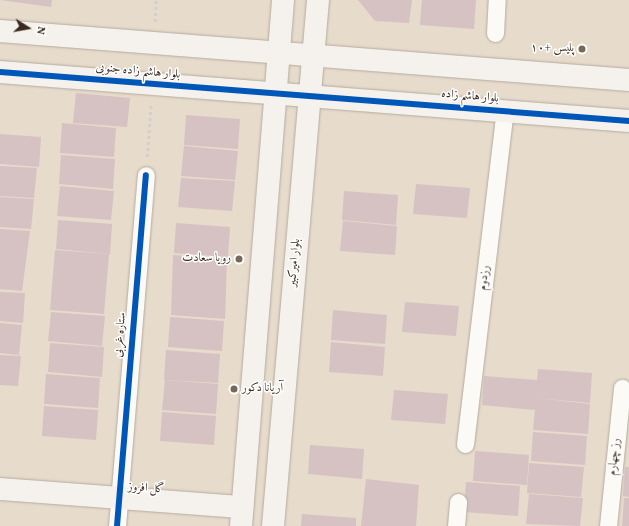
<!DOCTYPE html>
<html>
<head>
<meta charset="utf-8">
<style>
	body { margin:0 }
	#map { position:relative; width:629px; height:526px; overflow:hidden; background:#e7dbcb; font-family:Vollkorn,Amiri,serif }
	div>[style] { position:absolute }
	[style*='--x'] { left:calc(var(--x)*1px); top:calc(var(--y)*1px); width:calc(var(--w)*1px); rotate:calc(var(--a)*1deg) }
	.building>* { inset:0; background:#d6c2c3 }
	.path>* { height:2.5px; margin-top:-1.25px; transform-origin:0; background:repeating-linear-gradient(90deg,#d3cfcb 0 3px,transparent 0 6px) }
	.roads { filter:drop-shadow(0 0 1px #b4aba0) drop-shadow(0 0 1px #b4aba0) }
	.street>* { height:17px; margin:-8.5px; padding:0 8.5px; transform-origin:8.5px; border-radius:8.5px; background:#fbfaf7 }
	.secondary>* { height:22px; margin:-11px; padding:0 11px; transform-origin:11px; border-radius:11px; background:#f5f1ec }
	.cycleway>* { height:6px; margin:-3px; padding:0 3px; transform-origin:3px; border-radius:3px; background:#0057b8 }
	.dots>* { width:11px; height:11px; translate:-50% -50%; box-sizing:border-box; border:2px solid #fff; border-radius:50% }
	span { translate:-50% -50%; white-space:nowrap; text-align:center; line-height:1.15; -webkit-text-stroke:3px #fff; paint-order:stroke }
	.poi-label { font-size:12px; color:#3b2a1e }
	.right { translate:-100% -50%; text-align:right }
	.left { translate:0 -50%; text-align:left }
	.street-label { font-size:12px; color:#3b2a1e }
	.north { position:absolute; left:8px; top:8px; width:40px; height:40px; -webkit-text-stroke:3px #fff; paint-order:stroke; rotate:101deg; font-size:11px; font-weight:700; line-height:16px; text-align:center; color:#3b2a1e }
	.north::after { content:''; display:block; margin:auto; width:14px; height:18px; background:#3b2a1e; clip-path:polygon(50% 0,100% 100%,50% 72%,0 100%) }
</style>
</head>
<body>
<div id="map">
	<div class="building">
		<i style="clip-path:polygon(0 0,52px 0,51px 7px)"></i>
		<i style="clip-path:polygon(358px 0,412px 0,409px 23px,375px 21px)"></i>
		<i style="clip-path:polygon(422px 0,476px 0,474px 29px,420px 25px)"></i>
		<i style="clip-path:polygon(76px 93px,130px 98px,127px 127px,73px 123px)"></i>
		<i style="clip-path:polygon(186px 115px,240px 119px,238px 149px,184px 145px)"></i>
		<i style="clip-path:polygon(62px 123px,116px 128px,114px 157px,60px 153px)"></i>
		<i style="clip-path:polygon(0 134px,41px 137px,39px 167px,0 164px)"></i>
		<i style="clip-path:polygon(184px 146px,238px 151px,235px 180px,181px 176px)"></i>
		<i style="clip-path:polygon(61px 155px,115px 159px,113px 189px,59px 184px)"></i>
		<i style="clip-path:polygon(0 166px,37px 168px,34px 198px,0 196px)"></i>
		<i style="clip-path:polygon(181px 178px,235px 181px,232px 211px,178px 207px)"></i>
		<i style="clip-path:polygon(416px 184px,470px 188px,467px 218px,413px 214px)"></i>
		<i style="clip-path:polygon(60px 186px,114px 191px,111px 220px,57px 216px)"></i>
		<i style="clip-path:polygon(344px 191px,398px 195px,396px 225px,342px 220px)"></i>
		<i style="clip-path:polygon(0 197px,34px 199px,31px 229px,0 227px)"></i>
		<i style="clip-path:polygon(58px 220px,112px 224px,110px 254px,56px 249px)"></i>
		<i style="clip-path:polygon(343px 221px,397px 226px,395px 255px,340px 251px)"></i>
		<i style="clip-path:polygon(176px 223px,230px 227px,228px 257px,174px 253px)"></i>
		<i style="clip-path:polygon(0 229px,30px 231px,22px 291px,0 289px)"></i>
		<i style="clip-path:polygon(55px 250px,109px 254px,104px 314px,50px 310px)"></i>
		<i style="clip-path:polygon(173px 255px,227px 259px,225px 319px,171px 315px)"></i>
		<i style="clip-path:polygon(0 292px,25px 293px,23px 323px,0 321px)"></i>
		<i style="clip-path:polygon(405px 302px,459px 306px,456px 336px,402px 332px)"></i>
		<i style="clip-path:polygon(333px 310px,387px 315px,385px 344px,331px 340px)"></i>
		<i style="clip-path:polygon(51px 312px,105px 316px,102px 346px,48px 341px)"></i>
		<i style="clip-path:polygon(170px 317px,224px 321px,222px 351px,168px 347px)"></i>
		<i style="clip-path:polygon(0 323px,22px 325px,19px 355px,0 353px)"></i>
		<i style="clip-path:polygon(331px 342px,385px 347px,383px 376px,329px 372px)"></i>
		<i style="clip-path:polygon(50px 343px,104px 347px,102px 377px,48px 372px)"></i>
		<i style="clip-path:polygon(166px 350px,220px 354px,218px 383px,164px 380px)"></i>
		<i style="clip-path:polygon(0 355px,21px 356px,18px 386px,0 385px)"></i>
		<i style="clip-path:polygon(538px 369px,592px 373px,590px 403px,536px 398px,590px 404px,588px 434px,533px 430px,535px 410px,482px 405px,484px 376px,537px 380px)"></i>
		<i style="clip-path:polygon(46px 374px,100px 378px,98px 408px,44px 404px)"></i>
		<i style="clip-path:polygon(165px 380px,218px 384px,216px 414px,162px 410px)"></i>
		<i style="clip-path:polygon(394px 390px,448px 394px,445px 424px,391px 420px)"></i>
		<i style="clip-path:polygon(44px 406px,98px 410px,96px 440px,42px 436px)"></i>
		<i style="clip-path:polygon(162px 412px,216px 416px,214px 445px,160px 441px)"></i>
		<i style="clip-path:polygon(533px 432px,587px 436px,585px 465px,531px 461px)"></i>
		<i style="clip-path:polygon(310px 445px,364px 449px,362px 479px,308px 474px)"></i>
		<i style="clip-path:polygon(475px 451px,529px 455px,527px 485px,473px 481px)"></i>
		<i style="clip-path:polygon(529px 463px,584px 467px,581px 497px,527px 493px)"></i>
		<i style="clip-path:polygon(625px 467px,629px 467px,629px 497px,623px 496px)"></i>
		<i style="clip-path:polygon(366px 479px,419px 485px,416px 526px,361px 526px)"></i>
		<i style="clip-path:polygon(466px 482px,520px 486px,518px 516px,464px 512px)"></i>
		<i style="clip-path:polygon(529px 494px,583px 498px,580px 526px,526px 524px)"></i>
		<i style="clip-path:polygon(624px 498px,629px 498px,629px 526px,622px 526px)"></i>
		<i style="clip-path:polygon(302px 514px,356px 518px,356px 526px,301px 526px)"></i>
	</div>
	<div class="path">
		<i style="--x:155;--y:22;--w:22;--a:-87"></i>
		<i style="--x:147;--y:157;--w:53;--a:-85.7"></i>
	</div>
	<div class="roads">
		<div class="street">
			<i style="--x:495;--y:33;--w:33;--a:-87"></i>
			<i style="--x:465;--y:444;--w:335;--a:-83.2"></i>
			<i style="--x:117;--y:526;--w:352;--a:-85.3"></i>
			<i style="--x:456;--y:526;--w:24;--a:-85"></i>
			<i style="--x:608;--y:526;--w:139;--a:-84.2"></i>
		</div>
		<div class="secondary">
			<i style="--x:0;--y:31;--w:631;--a:4.45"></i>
			<i style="--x:0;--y:72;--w:631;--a:4.45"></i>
			<i style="--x:0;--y:489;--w:243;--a:4.3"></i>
			<i style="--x:241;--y:526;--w:528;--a:-85.43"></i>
			<i style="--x:273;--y:526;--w:528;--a:-85.11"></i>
		</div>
	</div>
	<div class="cycleway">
		<i style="--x:0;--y:72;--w:631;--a:4.45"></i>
		<i style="--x:117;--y:526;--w:352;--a:-85.3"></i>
	</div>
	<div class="dots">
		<i style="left:582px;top:49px;background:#77685b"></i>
		<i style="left:239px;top:259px;background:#77685b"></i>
		<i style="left:234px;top:389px;background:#77685b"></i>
	</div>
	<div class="poi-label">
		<span class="right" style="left:574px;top:49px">پلیس +۱۰</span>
		<span class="right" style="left:231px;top:259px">رویا سعادت</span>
		<span class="left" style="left:242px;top:389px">آریانا دکور</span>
	</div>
	<div class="street-label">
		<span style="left:138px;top:72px;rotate:5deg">بلوار هاشم زاده جنوبی</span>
		<span style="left:470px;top:97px;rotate:5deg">بلوار هاشم زاده</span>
		<span style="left:295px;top:263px;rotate:-85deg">بلوار امیرکبیر</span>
		<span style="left:485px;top:278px;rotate:-83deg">رزدوم</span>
		<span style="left:121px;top:335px;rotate:-85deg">ستاره غربی</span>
		<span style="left:615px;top:457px;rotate:-84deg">رز چهارم</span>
		<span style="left:146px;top:489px;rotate:4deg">گل افروز</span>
	</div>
	<div class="north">N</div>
</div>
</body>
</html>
